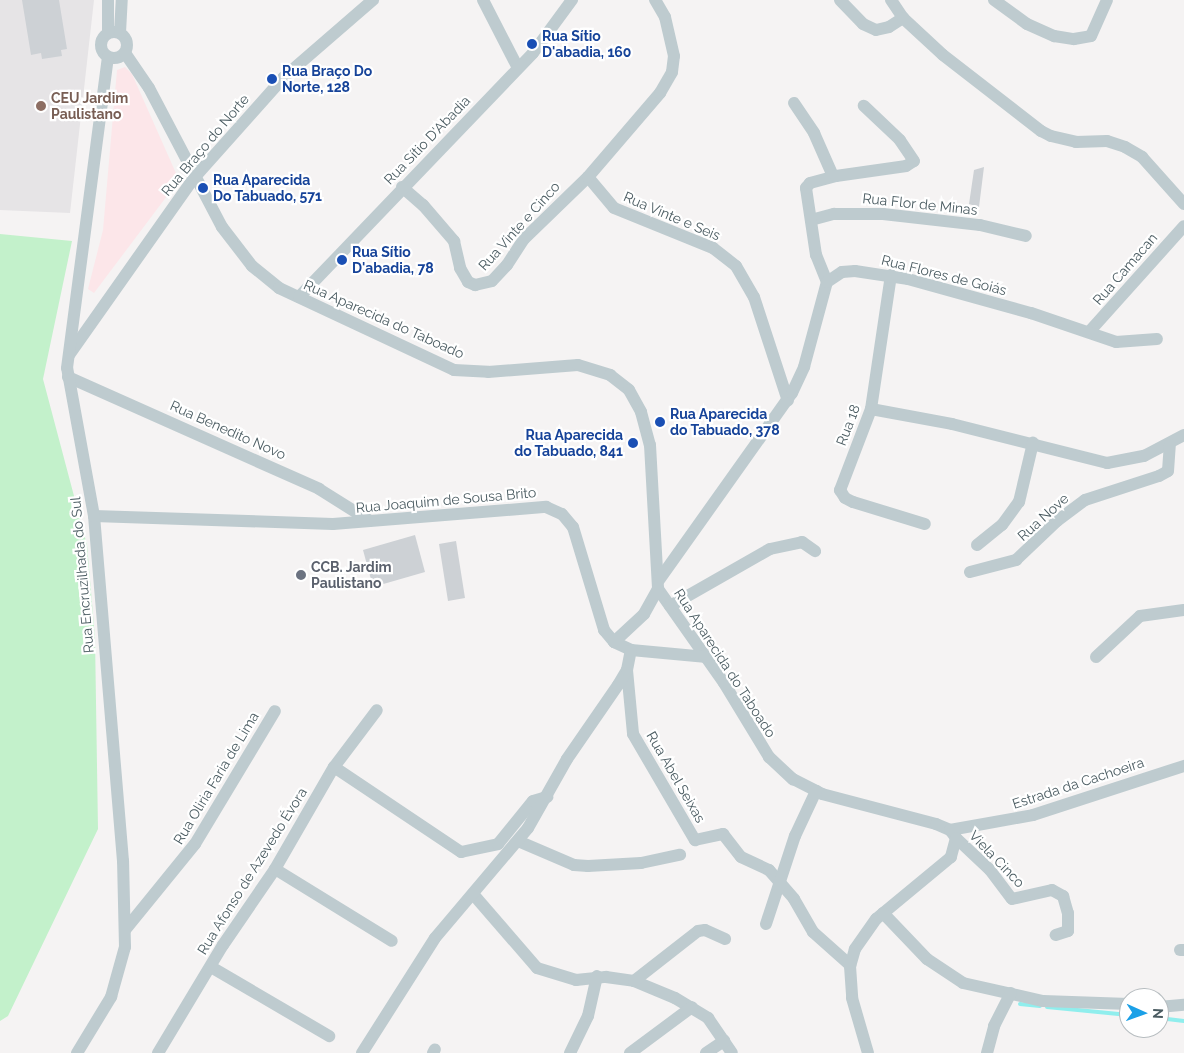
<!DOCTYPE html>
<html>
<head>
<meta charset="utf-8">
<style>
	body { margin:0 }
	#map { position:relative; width:1184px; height:1053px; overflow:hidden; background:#f5f3f3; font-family:Raleway,sans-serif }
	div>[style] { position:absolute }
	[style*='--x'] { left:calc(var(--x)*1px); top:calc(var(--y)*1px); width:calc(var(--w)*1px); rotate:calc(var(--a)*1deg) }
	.education>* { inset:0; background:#e6e4e6 }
	.medical>* { inset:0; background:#fce6e9 }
	.green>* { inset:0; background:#c3f1cb }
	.stream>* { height:4px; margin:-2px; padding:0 2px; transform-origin:2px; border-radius:2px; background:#90eeed }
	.building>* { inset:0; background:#cdd1d5 }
	.minor>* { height:12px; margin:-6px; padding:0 6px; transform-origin:6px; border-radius:6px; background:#becbcf }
	.minor>.ring { margin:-6px; padding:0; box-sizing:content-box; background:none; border:12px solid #becbcf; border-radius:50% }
	.dots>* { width:14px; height:14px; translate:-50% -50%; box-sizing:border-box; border:2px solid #fff; border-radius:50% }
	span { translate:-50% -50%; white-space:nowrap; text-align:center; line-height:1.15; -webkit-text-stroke:4.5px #fff; paint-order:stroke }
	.transit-label { font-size:14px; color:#164399; font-weight:700 }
	.left { translate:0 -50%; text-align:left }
	.right { translate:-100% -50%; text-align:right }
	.education-label { font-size:14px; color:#785e54; font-weight:700 }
	.street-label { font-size:14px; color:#4a5b61 }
	.worship-label { font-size:14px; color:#5b616d; font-weight:700 }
	.north { position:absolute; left:1119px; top:988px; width:50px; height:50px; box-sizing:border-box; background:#fff; border:1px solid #b7bdc0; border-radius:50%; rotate:92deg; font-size:14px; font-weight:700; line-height:20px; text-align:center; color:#4a5b61 }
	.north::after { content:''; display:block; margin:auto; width:18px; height:22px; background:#1ba0e7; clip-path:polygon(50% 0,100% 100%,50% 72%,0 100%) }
</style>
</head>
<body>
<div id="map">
	<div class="education">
		<i style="clip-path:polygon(0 0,94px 0,70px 213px,0 210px)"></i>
	</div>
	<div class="medical">
		<i style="clip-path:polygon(125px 67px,132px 74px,179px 180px,94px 293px,88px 289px,103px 230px,117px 70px)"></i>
	</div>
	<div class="green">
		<i style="clip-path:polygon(0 234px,72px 241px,43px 379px,87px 545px,95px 638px,98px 829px,8px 1016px,0 1021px)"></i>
	</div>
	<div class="stream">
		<i style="--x:1020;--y:1004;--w:20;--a:6"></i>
		<i style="--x:1047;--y:1007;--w:82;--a:5.6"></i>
		<i style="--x:1159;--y:1018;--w:25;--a:7"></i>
	</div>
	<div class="building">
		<i style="clip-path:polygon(22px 0,59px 0,67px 49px,61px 50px,62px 56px,42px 59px,41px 53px,31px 55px)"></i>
		<i style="clip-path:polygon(984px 167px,979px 207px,969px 204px,974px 170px)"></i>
		<i style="clip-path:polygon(415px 535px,425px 572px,373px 587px,363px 550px)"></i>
		<i style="clip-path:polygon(456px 541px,465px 598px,448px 601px,439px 544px)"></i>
	</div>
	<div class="minor">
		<i style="--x:483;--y:0;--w:76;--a:62.8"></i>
		<i style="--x:840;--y:0;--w:33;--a:46"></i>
		<i style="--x:863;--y:24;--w:14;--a:25"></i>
		<i style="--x:876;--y:30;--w:13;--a:-13"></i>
		<i style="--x:889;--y:27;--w:17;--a:-33"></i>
		<i style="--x:891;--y:0;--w:22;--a:56"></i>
		<i style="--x:903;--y:18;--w:54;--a:42.8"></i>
		<i style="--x:943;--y:55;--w:124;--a:37.8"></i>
		<i style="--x:1041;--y:131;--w:11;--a:27"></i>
		<i style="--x:1051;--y:136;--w:26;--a:13"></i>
		<i style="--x:1076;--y:142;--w:31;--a:-2"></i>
		<i style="--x:1107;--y:141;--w:19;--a:18"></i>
		<i style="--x:1125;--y:147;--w:20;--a:30"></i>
		<i style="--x:1142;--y:157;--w:63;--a:48.2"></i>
		<i style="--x:994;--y:0;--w:41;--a:36"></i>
		<i style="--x:1027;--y:24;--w:30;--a:24"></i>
		<i style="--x:1054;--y:36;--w:20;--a:9"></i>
		<i style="--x:1074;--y:39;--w:17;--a:-10"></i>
		<i style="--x:1091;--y:36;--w:39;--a:-66"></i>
		<i class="ring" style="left:101px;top:32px;width:14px;height:14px"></i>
		<i style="--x:108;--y:33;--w:33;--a:-90"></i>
		<i style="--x:120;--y:33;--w:33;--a:-87"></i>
		<i style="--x:125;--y:53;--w:42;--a:55.6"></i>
		<i style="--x:149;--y:88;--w:157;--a:62.3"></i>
		<i style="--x:222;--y:227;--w:49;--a:52.4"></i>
		<i style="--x:252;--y:266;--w:35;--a:39"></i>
		<i style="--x:279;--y:288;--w:193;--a:25.1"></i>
		<i style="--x:454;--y:370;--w:34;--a:3"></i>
		<i style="--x:488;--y:372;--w:90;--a:-4.4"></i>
		<i style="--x:578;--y:365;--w:34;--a:17"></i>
		<i style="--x:610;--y:375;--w:24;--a:38"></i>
		<i style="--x:629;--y:390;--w:25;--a:61"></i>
		<i style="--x:641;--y:412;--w:34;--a:75"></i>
		<i style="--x:650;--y:445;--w:144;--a:86.8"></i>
		<i style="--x:658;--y:589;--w:115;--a:54.9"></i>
		<i style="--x:724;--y:683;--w:87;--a:58.7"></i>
		<i style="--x:769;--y:757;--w:33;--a:43"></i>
		<i style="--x:793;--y:779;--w:33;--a:27"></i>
		<i style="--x:822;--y:794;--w:118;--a:14.7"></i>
		<i style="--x:936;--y:824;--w:15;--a:23"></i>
		<i style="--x:950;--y:830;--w:10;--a:53"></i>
		<i style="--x:956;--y:838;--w:20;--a:105"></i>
		<i style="--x:951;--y:857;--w:97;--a:140.4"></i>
		<i style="--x:876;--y:919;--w:37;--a:125"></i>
		<i style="--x:855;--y:949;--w:18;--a:106"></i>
		<i style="--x:850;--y:966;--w:32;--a:86"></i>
		<i style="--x:852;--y:998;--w:57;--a:73.8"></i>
		<i style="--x:794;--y:103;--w:36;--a:56"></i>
		<i style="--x:814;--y:133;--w:47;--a:66.2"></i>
		<i style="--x:588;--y:177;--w:40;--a:50"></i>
		<i style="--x:614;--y:208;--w:107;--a:22"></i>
		<i style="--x:713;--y:248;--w:29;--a:38"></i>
		<i style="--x:736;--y:266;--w:36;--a:60"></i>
		<i style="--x:754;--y:297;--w:109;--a:71.9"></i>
		<i style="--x:402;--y:187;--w:28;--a:41"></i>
		<i style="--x:423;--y:205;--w:48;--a:49.3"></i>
		<i style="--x:454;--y:241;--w:28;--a:77"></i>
		<i style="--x:460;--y:268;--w:16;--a:60"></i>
		<i style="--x:468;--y:282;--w:8;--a:23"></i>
		<i style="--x:475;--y:285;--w:17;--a:-13"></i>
		<i style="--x:492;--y:281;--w:22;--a:-47"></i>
		<i style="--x:507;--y:265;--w:30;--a:-57"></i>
		<i style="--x:523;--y:240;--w:91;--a:-44.1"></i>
		<i style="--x:588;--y:177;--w:111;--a:-49.4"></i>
		<i style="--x:660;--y:93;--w:24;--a:-60"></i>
		<i style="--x:672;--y:72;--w:16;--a:-83"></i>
		<i style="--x:674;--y:56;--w:40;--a:-103"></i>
		<i style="--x:665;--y:17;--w:20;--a:-120"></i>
		<i style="--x:811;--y:220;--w:24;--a:-15"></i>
		<i style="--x:834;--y:214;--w:49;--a:0"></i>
		<i style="--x:883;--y:214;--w:98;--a:6.5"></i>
		<i style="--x:980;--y:225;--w:47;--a:13.4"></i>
		<i style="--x:891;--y:275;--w:135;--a:98.5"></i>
		<i style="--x:871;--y:409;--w:87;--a:110.9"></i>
		<i style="--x:840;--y:490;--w:9;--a:58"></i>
		<i style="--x:845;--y:498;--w:9;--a:27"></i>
		<i style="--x:853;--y:502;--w:75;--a:17"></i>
		<i style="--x:827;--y:282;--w:29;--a:-112"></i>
		<i style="--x:816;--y:255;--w:68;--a:-98.5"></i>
		<i style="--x:806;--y:188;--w:6;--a:-51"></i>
		<i style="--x:810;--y:183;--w:27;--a:-15"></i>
		<i style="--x:836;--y:176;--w:71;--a:-8.1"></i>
		<i style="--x:906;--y:166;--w:9;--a:-32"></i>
		<i style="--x:914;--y:161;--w:25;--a:-124"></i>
		<i style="--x:900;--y:140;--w:50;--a:-136.6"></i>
		<i style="--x:299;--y:297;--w:338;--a:-46.2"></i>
		<i style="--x:533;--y:53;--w:66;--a:-53.7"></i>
		<i style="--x:1089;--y:332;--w:142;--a:-48.1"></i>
		<i style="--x:69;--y:355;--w:217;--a:-54.8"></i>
		<i style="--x:194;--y:178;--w:135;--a:-48.3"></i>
		<i style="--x:284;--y:77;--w:118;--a:-40.9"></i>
		<i style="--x:68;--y:377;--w:275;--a:24"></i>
		<i style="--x:319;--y:489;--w:60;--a:32.1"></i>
		<i style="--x:871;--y:409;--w:82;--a:10.5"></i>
		<i style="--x:952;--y:424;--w:160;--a:14.1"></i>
		<i style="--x:1107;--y:463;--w:38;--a:-11"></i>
		<i style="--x:1144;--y:456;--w:45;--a:-27.7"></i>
		<i style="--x:94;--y:516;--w:239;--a:1.9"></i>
		<i style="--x:333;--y:524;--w:214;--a:-4.6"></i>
		<i style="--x:546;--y:507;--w:17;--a:24"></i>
		<i style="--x:562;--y:514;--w:17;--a:50"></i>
		<i style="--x:573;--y:527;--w:108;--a:73.2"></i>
		<i style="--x:604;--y:630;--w:16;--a:50"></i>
		<i style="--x:614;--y:642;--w:19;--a:25"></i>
		<i style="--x:631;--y:650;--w:76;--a:5.3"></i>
		<i style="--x:977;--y:545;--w:32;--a:-39"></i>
		<i style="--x:1002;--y:525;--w:29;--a:-54"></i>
		<i style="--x:1019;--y:502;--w:61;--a:-76.7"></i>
		<i style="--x:970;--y:572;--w:48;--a:-14.6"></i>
		<i style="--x:1016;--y:560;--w:57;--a:-43.6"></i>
		<i style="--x:1057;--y:521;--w:35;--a:-37"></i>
		<i style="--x:1085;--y:500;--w:78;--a:-18"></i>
		<i style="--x:1159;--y:476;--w:10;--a:-29"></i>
		<i style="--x:1168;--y:471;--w:26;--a:-86"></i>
		<i style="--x:659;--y:580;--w:229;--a:-54.6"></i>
		<i style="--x:792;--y:393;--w:29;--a:-65"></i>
		<i style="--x:804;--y:367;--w:88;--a:-74.9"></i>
		<i style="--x:827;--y:282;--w:18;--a:-34"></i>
		<i style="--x:842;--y:272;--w:13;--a:-4"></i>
		<i style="--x:855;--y:271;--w:54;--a:8.6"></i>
		<i style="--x:908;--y:279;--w:128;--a:15.5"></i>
		<i style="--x:1031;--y:313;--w:90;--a:18.8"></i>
		<i style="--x:1116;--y:342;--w:41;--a:-4.2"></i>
		<i style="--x:670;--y:606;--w:115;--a:-29.7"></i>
		<i style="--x:770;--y:549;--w:33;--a:-12"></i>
		<i style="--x:802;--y:542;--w:16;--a:35"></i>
		<i style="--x:614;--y:642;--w:41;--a:-43"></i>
		<i style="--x:644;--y:614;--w:29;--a:-61"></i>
		<i style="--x:1096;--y:657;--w:60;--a:-43"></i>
		<i style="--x:1140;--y:616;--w:44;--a:-7.8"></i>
		<i style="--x:627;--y:670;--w:64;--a:84.6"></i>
		<i style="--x:633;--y:734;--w:123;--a:59.7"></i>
		<i style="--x:695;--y:840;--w:29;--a:-12"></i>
		<i style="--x:723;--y:834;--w:29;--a:52"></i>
		<i style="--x:741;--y:857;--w:31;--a:25"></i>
		<i style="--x:769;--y:870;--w:38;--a:49"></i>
		<i style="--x:794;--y:899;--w:38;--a:60"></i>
		<i style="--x:813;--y:932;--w:50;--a:41.7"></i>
		<i style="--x:334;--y:767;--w:153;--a:33.8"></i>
		<i style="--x:461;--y:852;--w:38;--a:-12"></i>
		<i style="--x:498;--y:844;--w:55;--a:-50.9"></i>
		<i style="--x:533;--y:801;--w:15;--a:-16"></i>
		<i style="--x:950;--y:830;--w:84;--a:-10.2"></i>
		<i style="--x:1033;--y:815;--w:159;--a:-18"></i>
		<i style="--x:956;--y:838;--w:47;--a:43.3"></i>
		<i style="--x:990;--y:870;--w:36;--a:53"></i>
		<i style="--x:1012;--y:899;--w:41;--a:-12.7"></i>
		<i style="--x:1052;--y:890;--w:13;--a:29"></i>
		<i style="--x:1063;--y:896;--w:18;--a:74"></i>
		<i style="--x:1068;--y:913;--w:18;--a:90"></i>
		<i style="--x:1068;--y:931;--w:13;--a:162"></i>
		<i style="--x:518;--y:841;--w:61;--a:23.2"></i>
		<i style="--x:574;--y:865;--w:14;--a:4"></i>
		<i style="--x:588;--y:866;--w:53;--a:-3.2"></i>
		<i style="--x:641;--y:863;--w:40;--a:-12"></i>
		<i style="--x:275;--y:869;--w:137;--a:31.6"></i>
		<i style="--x:473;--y:894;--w:98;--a:49.1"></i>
		<i style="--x:537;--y:968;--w:41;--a:17.1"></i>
		<i style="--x:576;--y:980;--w:30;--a:-6"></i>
		<i style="--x:606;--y:977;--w:28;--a:8"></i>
		<i style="--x:634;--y:981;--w:44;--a:22.5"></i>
		<i style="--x:675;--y:998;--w:39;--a:31"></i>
		<i style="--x:708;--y:1018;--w:42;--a:55.6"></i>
		<i style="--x:883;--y:913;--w:64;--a:46.3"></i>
		<i style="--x:927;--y:959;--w:43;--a:33.7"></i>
		<i style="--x:963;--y:983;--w:82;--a:12.7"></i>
		<i style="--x:1043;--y:1001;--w:86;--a:2"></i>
		<i style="--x:766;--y:924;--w:93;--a:-71.8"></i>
		<i style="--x:795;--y:836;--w:50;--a:-65"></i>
		<i style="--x:125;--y:930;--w:111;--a:-50.9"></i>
		<i style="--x:195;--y:844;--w:155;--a:-59"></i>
		<i style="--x:1180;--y:950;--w:4;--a:0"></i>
		<i style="--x:211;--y:967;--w:137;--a:30.3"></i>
		<i style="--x:634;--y:981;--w:81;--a:-38"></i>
		<i style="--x:698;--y:931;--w:7;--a:-8"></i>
		<i style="--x:705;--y:930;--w:22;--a:24"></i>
		<i style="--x:1159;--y:1007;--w:25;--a:-5"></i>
		<i style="--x:77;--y:1053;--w:66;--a:-58.7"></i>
		<i style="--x:111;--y:997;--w:52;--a:-74.4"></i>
		<i style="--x:125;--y:947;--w:86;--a:-91.3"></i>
		<i style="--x:123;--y:861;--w:346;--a:-94.8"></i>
		<i style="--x:94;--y:516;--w:150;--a:-100.3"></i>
		<i style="--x:67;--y:368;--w:314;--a:-82.5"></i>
		<i style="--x:158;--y:1053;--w:126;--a:-59"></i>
		<i style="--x:223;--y:945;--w:92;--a:-55.6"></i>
		<i style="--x:275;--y:869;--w:118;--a:-60"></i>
		<i style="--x:334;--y:767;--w:71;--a:-53"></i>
		<i style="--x:362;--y:1053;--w:136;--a:-57.6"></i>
		<i style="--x:435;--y:938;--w:144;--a:-49.8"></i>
		<i style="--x:528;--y:828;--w:79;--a:-60.5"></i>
		<i style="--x:567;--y:759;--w:90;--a:-55.4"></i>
		<i style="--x:618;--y:685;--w:17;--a:-59"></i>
		<i style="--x:627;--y:670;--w:20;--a:-79"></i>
		<i style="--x:433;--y:1053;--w:4;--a:-63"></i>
		<i style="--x:570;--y:1053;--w:41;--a:-64.1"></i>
		<i style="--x:588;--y:1016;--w:41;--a:-77.3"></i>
		<i style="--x:630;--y:1053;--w:77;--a:-36.6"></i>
		<i style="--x:706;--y:1053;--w:22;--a:-34"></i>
		<i style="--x:987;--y:1053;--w:28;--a:-75"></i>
		<i style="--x:994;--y:1026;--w:37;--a:-63"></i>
	</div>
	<div class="dots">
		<i style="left:532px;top:44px;background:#1a4fb4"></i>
		<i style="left:272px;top:79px;background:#1a4fb4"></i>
		<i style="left:41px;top:106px;background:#8d6e63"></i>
		<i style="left:203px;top:188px;background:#1a4fb4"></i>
		<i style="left:342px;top:260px;background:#1a4fb4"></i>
		<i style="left:660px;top:422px;background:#1a4fb4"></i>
		<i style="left:633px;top:443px;background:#1a4fb4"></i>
		<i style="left:301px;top:575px;background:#6b7280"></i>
	</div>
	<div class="transit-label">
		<span class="left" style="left:542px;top:44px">Rua Sítio<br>D'abadia, 160</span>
		<span class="left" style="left:282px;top:79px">Rua Braço Do<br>Norte, 128</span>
		<span class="left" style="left:213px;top:188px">Rua Aparecida<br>Do Tabuado, 571</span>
		<span class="left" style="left:352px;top:260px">Rua Sítio<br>D'abadia, 78</span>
		<span class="left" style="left:670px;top:422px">Rua Aparecida<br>do Tabuado, 378</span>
		<span class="right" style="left:623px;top:443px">Rua Aparecida<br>do Tabuado, 841</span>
	</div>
	<div class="education-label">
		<span class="left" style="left:51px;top:106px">CEU Jardim<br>Paulistano</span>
	</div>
	<div class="street-label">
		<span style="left:427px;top:140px;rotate:-46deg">Rua Sítio D'Abadia</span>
		<span style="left:205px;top:145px;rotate:-50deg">Rua Braço do Norte</span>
		<span style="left:920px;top:204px;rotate:6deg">Rua Flor de Minas</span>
		<span style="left:672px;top:216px;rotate:23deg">Rua Vinte e Seis</span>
		<span style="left:519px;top:226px;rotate:-48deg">Rua Vinte e Cinco</span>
		<span style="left:1125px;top:269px;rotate:-49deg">Rua Camacan</span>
		<span style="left:944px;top:275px;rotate:14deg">Rua Flores de Goiás</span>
		<span style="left:384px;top:319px;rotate:24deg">Rua Aparecida do Taboado</span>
		<span style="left:848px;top:425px;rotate:-69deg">Rua 18</span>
		<span style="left:228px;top:430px;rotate:24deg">Rua Benedito Novo</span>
		<span style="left:446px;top:500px;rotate:-5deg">Rua Joaquim de Sousa Brito</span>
		<span style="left:1043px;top:517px;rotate:-42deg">Rua Nove</span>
		<span style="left:82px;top:575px;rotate:-95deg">Rua Encruzilhada do Sul</span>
		<span style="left:725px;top:663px;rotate:57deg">Rua Aparecida do Taboado</span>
		<span style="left:676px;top:777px;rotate:60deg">Rua Abel Seixas</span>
		<span style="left:216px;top:778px;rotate:-59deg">Rua Oliria Faria de Lima</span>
		<span style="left:1078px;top:783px;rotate:-18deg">Estrada da Cachoeira</span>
		<span style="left:997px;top:859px;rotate:46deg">Viela Cinco</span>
		<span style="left:252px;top:871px;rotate:-58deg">Rua Afonso de Azevedo Évora</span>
	</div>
	<div class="worship-label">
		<span class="left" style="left:311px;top:575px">CCB. Jardim<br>Paulistano</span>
	</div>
	<div class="north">N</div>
</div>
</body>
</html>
